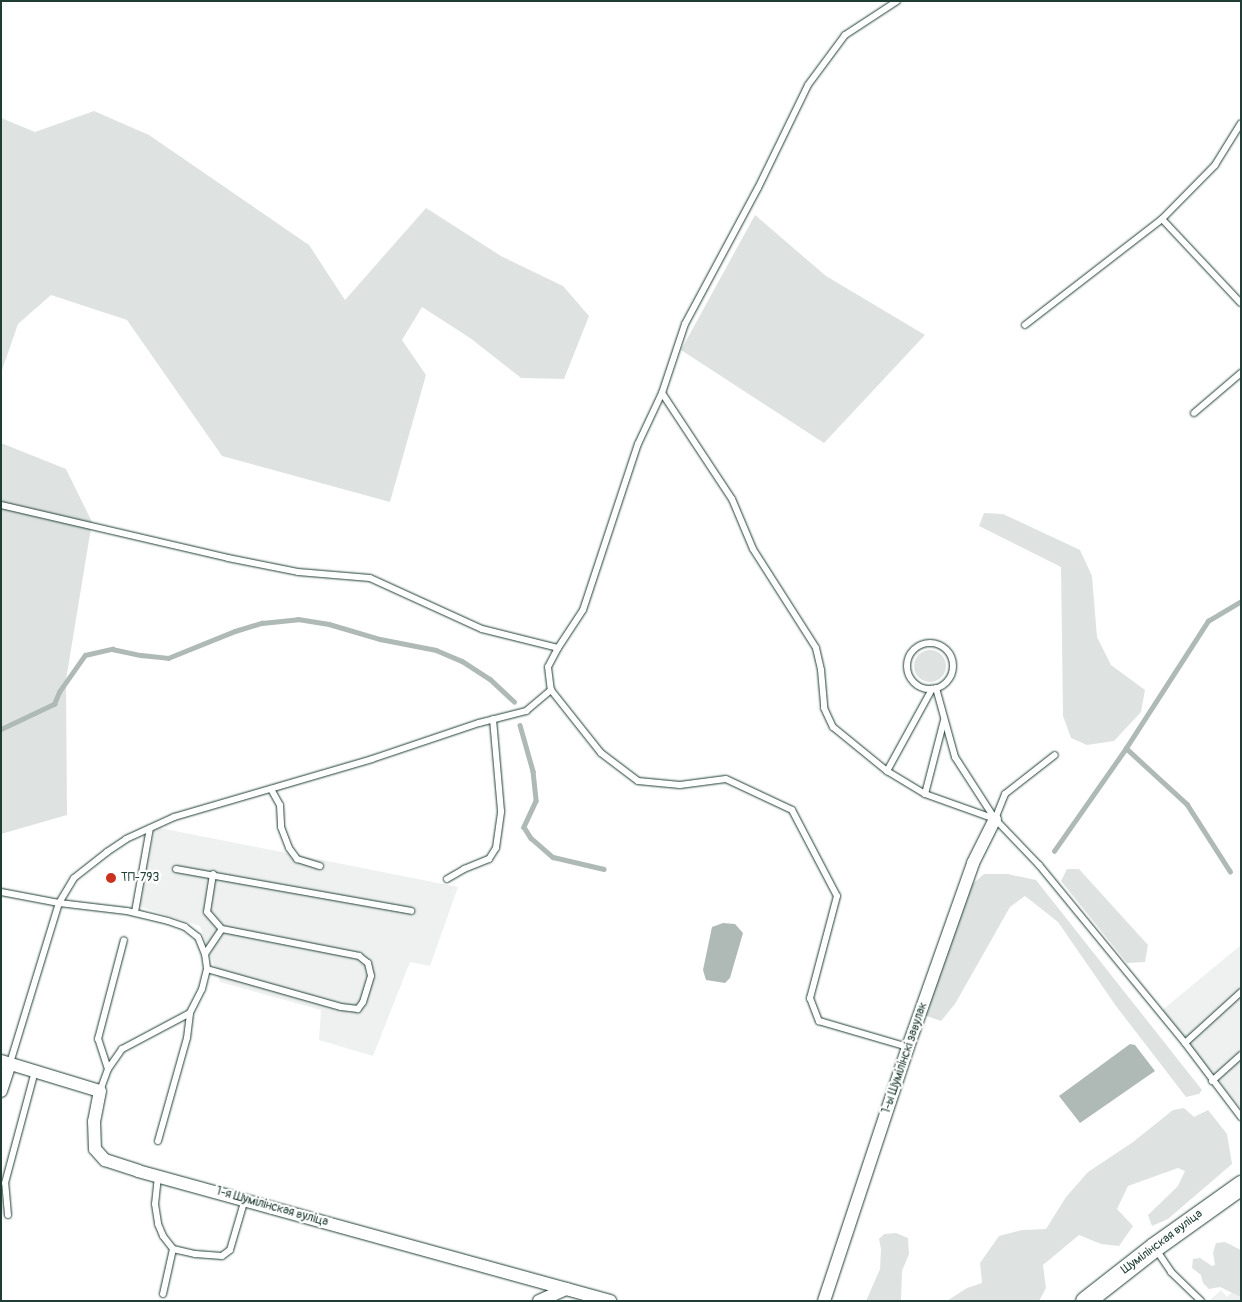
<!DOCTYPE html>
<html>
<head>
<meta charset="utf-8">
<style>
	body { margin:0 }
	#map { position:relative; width:1242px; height:1302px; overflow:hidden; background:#fff; font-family:Pangolin,sans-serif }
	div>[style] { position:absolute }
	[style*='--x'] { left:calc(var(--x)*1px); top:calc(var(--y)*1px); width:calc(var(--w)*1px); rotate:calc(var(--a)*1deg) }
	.built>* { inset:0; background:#eef1f0 }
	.green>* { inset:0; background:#dee3e2 }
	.round { border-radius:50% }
	.water>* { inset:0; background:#afbab7 }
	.stream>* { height:4.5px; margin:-2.25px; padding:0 2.25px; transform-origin:2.25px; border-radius:2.25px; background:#afbab7 }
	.roads { filter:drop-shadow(0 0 1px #1f3d34) drop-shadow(0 0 1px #1f3d34) }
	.lane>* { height:6px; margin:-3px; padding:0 3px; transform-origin:3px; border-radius:3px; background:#fff }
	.lane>.ring { margin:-3px; padding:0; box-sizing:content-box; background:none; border:6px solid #fff; border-radius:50% }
	.street>* { height:12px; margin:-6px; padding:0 6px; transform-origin:6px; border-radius:6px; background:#fff }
	.secondary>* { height:19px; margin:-9.5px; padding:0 9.5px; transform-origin:9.5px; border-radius:9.5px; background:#fff }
	.dots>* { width:14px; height:14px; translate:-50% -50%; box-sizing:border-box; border:2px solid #fff; border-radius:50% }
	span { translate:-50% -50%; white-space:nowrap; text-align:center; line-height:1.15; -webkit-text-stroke:4.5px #fff; paint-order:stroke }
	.poi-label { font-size:12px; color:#1f3d34 }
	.left { translate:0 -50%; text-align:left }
	.street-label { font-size:12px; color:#1f3d34 }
	.frame { position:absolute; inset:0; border:2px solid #1f3d34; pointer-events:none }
</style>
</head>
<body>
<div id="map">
	<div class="built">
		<i style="clip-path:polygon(155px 827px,458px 887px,430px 966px,410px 962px,373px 1056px,319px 1040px,321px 1010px,220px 982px,200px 926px,138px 906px)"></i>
		<i style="clip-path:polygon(1241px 945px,1241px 1109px,1161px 1011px)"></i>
		<i style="clip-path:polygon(1241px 1283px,1241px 1301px,1209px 1301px,1221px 1290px,1227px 1297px)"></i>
	</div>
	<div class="green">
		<i style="clip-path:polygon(94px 111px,149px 135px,309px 245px,345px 300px,426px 208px,501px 256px,563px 286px,589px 316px,564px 379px,521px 378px,470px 338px,422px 307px,402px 340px,426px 375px,390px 502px,222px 456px,127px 320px,51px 295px,18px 324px,1px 373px,1px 118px,35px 132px)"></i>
		<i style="clip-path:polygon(755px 215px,826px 276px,925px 335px,824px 443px,681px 350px)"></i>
		<i style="clip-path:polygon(1px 443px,66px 469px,92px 522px,66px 680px,67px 815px,1px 834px)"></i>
		<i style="clip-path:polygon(984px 513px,1003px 514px,1080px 550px,1092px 576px,1097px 637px,1111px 665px,1145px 690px,1141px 712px,1114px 741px,1087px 745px,1071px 738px,1063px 716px,1061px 567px,979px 526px)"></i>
		<i class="round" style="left:914px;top:650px;width:32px;height:32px"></i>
		<i style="clip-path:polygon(1067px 869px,1079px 869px,1148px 945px,1145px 962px,1127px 963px,1061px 881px)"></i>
		<i style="clip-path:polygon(984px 874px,1008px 874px,1036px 880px,1202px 1090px,1199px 1094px,1186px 1097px,1116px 1006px,1058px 922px,1025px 896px,1010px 907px,955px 1004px,941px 1021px,924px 1015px,969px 887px)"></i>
		<i style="clip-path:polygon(1184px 1108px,1194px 1117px,1208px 1110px,1227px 1134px,1232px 1164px,1168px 1219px,1152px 1226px,1148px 1215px,1178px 1186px,1185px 1171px,1178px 1168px,1128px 1186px,1117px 1209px,1133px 1226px,1119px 1246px,1101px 1244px,1079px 1235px,1043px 1265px,1046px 1288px,1039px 1301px,947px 1301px,967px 1288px,982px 1283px,980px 1263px,999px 1236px,1022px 1230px,1046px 1229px,1066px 1197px,1088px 1172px,1133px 1142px,1173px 1110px)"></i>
		<i style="clip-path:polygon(896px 1233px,908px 1238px,909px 1254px,902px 1271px,901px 1301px,866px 1301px,880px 1269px,881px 1249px,879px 1239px,884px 1234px)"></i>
		<i style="clip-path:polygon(1225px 1242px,1241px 1250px,1241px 1297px,1220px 1287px,1209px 1289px,1203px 1283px,1201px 1275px,1192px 1268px,1193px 1259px,1200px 1258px,1212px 1266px,1215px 1265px,1213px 1253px,1216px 1243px)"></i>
	</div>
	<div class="water">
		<i style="clip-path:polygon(723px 923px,735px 924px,743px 933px,730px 978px,725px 983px,706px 980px,703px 970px,712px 927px)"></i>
		<i style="clip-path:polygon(1130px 1044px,1135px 1045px,1155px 1071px,1080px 1123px,1059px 1096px)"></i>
	</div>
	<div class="stream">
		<i style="--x:520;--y:725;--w:48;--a:74.2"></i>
		<i style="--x:533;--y:771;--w:30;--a:84"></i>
		<i style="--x:536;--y:801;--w:29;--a:115"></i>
		<i style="--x:524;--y:827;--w:13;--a:58"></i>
		<i style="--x:531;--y:838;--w:29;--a:41"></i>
		<i style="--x:553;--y:857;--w:52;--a:13.2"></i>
		<i style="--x:1;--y:729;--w:59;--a:-25.3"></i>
		<i style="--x:54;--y:704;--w:13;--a:-67"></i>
		<i style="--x:59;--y:692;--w:45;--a:-54.9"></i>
		<i style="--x:85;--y:655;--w:28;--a:-13"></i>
		<i style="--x:112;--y:649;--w:30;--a:12"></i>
		<i style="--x:141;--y:655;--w:27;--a:6"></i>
		<i style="--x:168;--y:658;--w:72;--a:-21.9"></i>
		<i style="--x:235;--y:631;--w:28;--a:-17"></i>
		<i style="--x:262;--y:623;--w:36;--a:-6"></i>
		<i style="--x:298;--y:619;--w:31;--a:9"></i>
		<i style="--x:329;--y:624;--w:53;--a:16.4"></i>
		<i style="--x:380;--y:639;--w:57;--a:11.1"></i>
		<i style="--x:436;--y:650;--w:28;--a:23"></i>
		<i style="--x:462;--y:661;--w:33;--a:33"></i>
		<i style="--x:490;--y:679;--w:33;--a:43"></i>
		<i style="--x:1126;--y:748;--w:83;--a:42.6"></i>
		<i style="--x:1187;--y:804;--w:80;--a:57.3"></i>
		<i style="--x:1054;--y:851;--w:126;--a:-55"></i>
		<i style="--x:1126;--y:748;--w:151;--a:-57.2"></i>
		<i style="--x:1208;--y:621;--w:39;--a:-31"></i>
	</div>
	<div class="roads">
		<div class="lane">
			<i style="--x:1162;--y:219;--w:115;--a:46.8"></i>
			<i style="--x:1025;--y:325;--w:173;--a:-37.7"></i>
			<i style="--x:1162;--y:219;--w:76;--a:-45.5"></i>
			<i style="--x:1215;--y:165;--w:49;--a:-58.2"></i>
			<i style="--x:662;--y:393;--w:127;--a:56.6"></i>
			<i style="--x:732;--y:499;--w:54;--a:67.2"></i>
			<i style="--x:753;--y:549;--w:117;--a:57.5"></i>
			<i style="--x:816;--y:648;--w:23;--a:77"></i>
			<i style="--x:821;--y:670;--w:38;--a:85"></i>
			<i style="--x:824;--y:708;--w:21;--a:65"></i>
			<i style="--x:833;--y:727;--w:70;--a:39.2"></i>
			<i style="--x:887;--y:771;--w:44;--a:31.2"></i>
			<i style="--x:925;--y:794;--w:74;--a:19.7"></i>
			<i style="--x:1194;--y:413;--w:62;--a:-40.4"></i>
			<i style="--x:1;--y:505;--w:233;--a:13.1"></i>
			<i style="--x:228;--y:558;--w:71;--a:11.3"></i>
			<i style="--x:298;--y:572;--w:72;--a:4.8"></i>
			<i style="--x:370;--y:578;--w:123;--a:24.5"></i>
			<i style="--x:482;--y:629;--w:78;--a:14"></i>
			<i style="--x:558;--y:648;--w:21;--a:118"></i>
			<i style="--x:548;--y:667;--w:23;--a:83"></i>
			<i style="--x:551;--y:690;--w:80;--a:51.6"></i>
			<i style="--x:601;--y:753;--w:46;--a:37.1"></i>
			<i style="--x:638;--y:781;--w:42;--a:5.4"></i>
			<i style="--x:680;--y:785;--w:46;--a:-7.4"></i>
			<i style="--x:726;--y:779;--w:73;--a:25.2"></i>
			<i style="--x:792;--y:810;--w:97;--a:62.4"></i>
			<i style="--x:837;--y:896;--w:106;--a:104.8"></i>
			<i style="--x:810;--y:998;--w:25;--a:69"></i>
			<i style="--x:819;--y:1021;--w:93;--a:16.3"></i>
			<i class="ring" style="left:907px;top:643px;width:40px;height:40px"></i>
			<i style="--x:558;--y:648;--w:45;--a:-56.7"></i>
			<i style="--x:583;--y:610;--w:175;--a:-71.7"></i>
			<i style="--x:638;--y:444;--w:56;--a:-64.8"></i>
			<i style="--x:662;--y:393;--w:73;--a:-71.6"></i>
			<i style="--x:685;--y:324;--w:154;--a:-61.8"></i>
			<i style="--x:758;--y:188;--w:114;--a:-64.1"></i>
			<i style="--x:808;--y:85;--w:62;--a:-53.5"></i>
			<i style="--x:845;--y:35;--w:62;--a:-33.2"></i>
			<i style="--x:936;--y:688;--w:72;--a:74.6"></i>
			<i style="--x:955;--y:757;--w:74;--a:57.2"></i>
			<i style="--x:995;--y:819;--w:64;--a:46.3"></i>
			<i style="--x:1039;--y:865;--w:230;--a:50.6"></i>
			<i style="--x:1185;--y:1043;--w:93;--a:52.9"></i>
			<i style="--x:887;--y:771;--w:94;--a:-61.2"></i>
			<i style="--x:271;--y:789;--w:18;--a:61"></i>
			<i style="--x:280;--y:805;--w:22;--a:87"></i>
			<i style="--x:281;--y:827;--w:22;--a:69"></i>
			<i style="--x:289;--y:848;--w:14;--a:54"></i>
			<i style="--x:297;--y:859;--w:24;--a:17"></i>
			<i style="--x:925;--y:794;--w:76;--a:-75.6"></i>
			<i style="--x:995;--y:819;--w:27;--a:-68"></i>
			<i style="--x:1005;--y:794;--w:63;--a:-38"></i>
			<i style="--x:176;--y:869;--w:239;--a:10.1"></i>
			<i style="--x:213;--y:874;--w:38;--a:99"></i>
			<i style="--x:207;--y:912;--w:23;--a:49"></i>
			<i style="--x:447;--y:879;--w:20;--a:-30"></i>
			<i style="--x:464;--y:869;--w:27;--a:-22"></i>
			<i style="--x:489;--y:859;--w:13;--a:-58"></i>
			<i style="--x:496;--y:848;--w:37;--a:-82"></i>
			<i style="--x:501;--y:811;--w:92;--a:-95"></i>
			<i style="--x:1;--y:892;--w:59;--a:10.7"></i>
			<i style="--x:59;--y:903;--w:68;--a:6.7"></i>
			<i style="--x:127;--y:911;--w:42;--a:13.7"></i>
			<i style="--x:168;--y:921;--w:18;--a:19"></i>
			<i style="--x:185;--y:927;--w:16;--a:38"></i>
			<i style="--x:198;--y:937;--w:18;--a:68"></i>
			<i style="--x:205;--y:954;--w:15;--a:82"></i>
			<i style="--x:207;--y:969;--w:21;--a:104"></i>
			<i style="--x:202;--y:989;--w:27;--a:117"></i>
			<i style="--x:190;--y:1013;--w:77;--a:152.1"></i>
			<i style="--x:122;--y:1049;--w:24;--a:125"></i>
			<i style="--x:108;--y:1069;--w:23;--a:110"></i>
			<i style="--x:135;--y:912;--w:85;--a:-79.9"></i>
			<i style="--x:205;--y:954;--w:30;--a:-56"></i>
			<i style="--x:222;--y:929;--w:140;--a:11.1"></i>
			<i style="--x:359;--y:956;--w:11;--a:38"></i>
			<i style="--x:368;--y:963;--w:13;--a:77"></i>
			<i style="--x:371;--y:976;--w:27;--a:107"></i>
			<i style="--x:363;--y:1002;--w:9;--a:126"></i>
			<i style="--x:358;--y:1009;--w:17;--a:-173"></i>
			<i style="--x:341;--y:1007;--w:139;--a:-164.2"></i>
			<i style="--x:1185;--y:1043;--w:76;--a:-42.3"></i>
			<i style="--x:10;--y:1063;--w:167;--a:-73"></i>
			<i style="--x:59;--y:903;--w:29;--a:-59"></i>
			<i style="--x:74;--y:878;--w:42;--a:-38.2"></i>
			<i style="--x:107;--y:852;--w:23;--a:-34"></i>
			<i style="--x:126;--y:839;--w:53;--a:-24.6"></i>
			<i style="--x:174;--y:817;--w:206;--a:-16.3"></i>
			<i style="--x:372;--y:759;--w:113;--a:-18.6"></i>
			<i style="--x:479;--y:723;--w:49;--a:-14.3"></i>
			<i style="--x:526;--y:711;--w:33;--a:-40"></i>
			<i style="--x:108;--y:1069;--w:32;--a:-108"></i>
			<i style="--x:98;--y:1039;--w:102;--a:-75.3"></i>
			<i style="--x:1212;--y:1081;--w:39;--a:-42"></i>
			<i style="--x:158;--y:1141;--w:107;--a:-74.3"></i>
			<i style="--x:187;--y:1038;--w:25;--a:-83"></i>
			<i style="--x:158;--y:1176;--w:28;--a:96"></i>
			<i style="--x:155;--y:1204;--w:20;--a:81"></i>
			<i style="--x:158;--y:1224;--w:13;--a:67"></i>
			<i style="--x:163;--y:1236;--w:16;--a:52"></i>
			<i style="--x:173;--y:1249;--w:23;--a:13"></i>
			<i style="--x:195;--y:1254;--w:27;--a:4"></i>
			<i style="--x:222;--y:1256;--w:10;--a:-37"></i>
			<i style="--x:230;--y:1250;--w:53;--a:-73.6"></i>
			<i style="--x:8;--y:1215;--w:32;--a:-95"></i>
			<i style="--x:5;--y:1183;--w:116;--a:-75"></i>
			<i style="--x:1155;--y:1248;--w:29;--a:56"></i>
			<i style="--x:1171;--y:1272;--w:42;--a:44"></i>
			<i style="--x:163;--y:1294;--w:46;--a:-77.5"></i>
		</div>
		<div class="street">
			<i style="--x:1;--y:1061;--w:103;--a:16.9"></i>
			<i style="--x:100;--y:1091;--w:31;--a:101"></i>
			<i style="--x:94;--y:1121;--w:28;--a:88"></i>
			<i style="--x:95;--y:1149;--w:15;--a:48"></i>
			<i style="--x:105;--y:1160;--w:35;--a:18"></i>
			<i style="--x:138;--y:1171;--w:490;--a:15.4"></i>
			<i style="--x:1;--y:1091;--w:29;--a:-72"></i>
			<i style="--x:539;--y:1301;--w:30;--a:-24"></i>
			<i style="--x:824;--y:1301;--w:268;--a:-71.7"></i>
			<i style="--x:908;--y:1047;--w:195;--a:-70.5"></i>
			<i style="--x:973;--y:863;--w:49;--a:-63.4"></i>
		</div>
		<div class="secondary">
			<i style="--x:1085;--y:1301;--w:88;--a:-38"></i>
			<i style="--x:1154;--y:1247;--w:107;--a:-35.5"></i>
		</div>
	</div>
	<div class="dots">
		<i style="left:111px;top:878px;background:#c8321e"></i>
	</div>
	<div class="poi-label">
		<span class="left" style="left:121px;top:878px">ТП-793</span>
	</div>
	<div class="street-label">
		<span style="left:905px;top:1058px;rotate:-71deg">1-ы Шумілінскі завулак</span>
		<span style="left:272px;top:1207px;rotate:16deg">1-я Шумілінская вуліца</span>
		<span style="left:1162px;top:1242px;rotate:-37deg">Шумілінская вуліца</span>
	</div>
	<div class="frame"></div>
</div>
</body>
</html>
